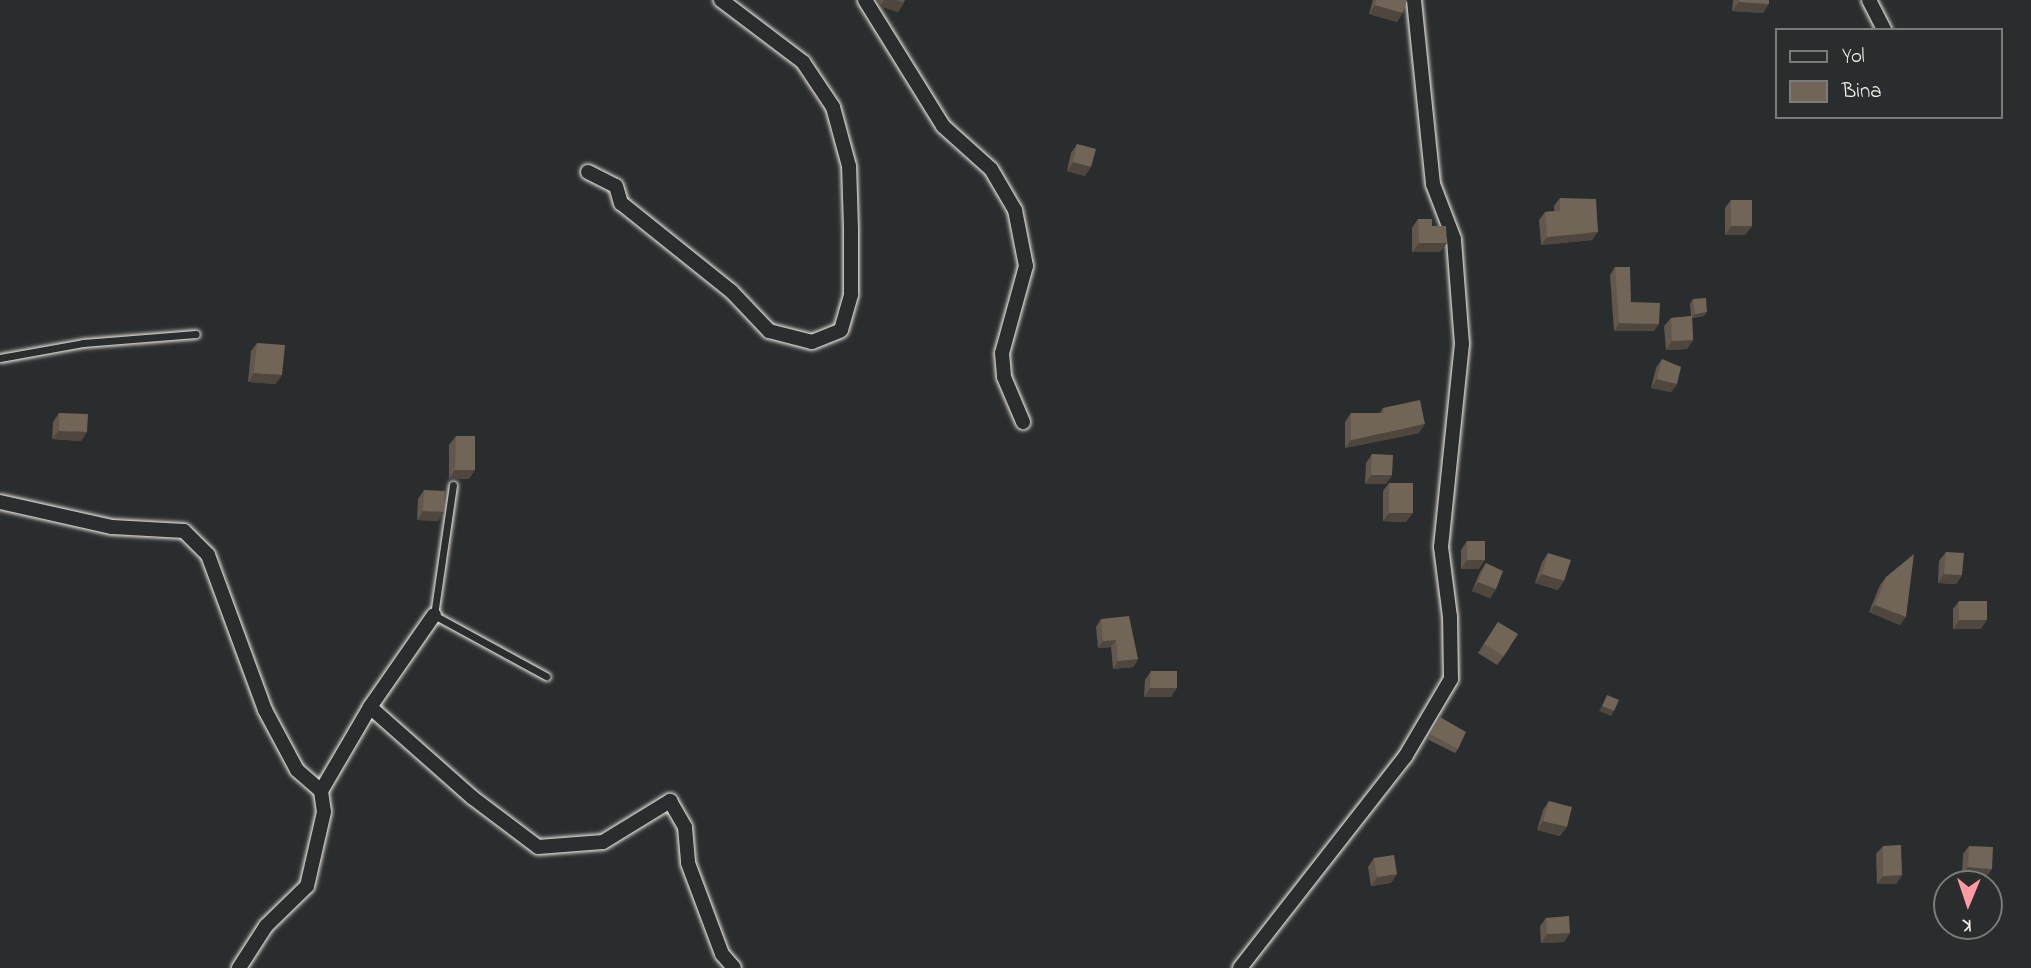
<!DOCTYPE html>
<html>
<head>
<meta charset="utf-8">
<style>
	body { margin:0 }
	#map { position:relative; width:2031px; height:968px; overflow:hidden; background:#2a2d2e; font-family:"Indie Flower",sans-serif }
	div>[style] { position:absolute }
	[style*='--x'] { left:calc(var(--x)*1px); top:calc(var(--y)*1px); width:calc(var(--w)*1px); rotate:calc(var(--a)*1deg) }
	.roads { filter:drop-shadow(0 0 2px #f4f1e8) drop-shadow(0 0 2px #f4f1e8) }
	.service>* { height:7px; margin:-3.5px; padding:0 3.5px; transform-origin:3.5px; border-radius:3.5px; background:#2a2d2e }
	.minor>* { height:14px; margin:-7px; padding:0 7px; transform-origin:7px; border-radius:7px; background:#2a2d2e }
	.wall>* { inset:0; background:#61574c }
	.shaded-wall>* { inset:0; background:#4f473e }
	.building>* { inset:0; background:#716558 }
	span { translate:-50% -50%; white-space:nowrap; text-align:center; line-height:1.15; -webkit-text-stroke:5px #2a2d2e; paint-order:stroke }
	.legend { position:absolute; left:1775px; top:28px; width:228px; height:91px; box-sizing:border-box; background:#2a2d2e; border:2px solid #7b7b78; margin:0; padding:9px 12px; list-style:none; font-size:21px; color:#f4f1e8 }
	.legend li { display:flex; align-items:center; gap:14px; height:35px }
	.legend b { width:35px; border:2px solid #7b7b78 }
	.north { position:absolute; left:1933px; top:870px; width:70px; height:70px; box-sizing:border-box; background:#2a2d2e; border:2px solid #7b7b78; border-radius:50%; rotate:182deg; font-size:19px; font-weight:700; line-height:28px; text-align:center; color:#f4f1e8 }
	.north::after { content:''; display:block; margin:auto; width:24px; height:32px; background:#ff9aa2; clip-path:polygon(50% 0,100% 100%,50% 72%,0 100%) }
</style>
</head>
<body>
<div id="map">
	<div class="roads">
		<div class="service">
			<i style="--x:0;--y:358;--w:84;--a:-10.2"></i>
			<i style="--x:83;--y:343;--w:113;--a:-4.6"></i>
			<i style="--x:453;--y:485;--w:131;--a:98.3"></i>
			<i style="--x:434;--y:615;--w:128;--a:28.6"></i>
		</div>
		<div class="minor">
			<i style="--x:865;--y:0;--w:148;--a:58.2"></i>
			<i style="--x:943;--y:126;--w:64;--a:41.9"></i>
			<i style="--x:991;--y:169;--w:48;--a:59.7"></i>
			<i style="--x:1015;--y:210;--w:57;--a:78.9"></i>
			<i style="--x:1026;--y:266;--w:90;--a:105.4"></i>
			<i style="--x:1002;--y:353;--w:24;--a:85"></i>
			<i style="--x:1004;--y:377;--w:49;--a:67.1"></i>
			<i style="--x:1869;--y:0;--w:34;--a:63"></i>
			<i style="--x:588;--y:172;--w:31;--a:27"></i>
			<i style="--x:616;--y:186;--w:18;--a:74"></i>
			<i style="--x:621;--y:203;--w:142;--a:38.7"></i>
			<i style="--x:732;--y:292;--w:54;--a:46.5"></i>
			<i style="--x:769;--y:331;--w:44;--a:14.3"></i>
			<i style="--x:812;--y:342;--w:31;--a:-22"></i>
			<i style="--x:841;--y:330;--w:37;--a:-74"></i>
			<i style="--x:851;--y:294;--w:66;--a:-90"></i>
			<i style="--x:851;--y:228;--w:62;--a:-91.8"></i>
			<i style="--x:849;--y:166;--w:61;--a:-105.2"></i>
			<i style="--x:833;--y:107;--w:54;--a:-123.7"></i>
			<i style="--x:803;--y:62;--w:103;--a:-142.9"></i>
			<i style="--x:0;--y:502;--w:115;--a:12.6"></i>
			<i style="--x:112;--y:527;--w:72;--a:3.2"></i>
			<i style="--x:184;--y:531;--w:34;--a:45"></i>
			<i style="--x:208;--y:555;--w:165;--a:69.8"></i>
			<i style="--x:265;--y:710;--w:68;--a:61.9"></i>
			<i style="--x:297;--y:770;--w:32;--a:41"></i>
			<i style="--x:321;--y:791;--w:21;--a:82"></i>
			<i style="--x:324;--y:812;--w:76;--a:102.9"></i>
			<i style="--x:307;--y:886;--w:57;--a:135.7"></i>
			<i style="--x:266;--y:926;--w:50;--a:122.7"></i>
			<i style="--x:370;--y:707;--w:137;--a:41.5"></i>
			<i style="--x:473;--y:798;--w:81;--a:37"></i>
			<i style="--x:538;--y:847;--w:65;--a:-4.4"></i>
			<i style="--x:603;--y:842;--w:79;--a:-31.5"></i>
			<i style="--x:670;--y:801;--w:30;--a:60"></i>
			<i style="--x:685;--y:827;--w:36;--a:85"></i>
			<i style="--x:688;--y:863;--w:97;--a:69.5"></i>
			<i style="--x:722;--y:954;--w:18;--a:49"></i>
			<i style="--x:321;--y:791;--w:97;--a:-59.7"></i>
			<i style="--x:370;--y:707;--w:112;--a:-55.2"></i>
			<i style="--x:1240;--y:968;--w:268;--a:-52"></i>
			<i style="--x:1405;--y:757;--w:91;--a:-59.5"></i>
			<i style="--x:1451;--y:679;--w:62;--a:-90.9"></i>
			<i style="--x:1450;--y:617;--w:71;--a:-97.3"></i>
			<i style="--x:1441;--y:547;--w:204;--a:-84.1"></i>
			<i style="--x:1462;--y:344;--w:105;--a:-94.4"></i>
			<i style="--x:1454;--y:239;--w:59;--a:-110.9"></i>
			<i style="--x:1433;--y:184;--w:185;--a:-95.9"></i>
		</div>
	</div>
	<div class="wall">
		<i style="clip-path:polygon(876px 0,905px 0,898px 12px,880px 6px)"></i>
		<i style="clip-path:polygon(1373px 0,1407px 0,1397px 22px,1369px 14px)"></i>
		<i style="clip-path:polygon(1733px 0,1769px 0,1763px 13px,1732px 11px)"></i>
		<i style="clip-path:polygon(1077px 144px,1085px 176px,1067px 171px,1071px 153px)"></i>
		<i style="clip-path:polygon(1560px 198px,1592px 240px,1541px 245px,1539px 220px,1545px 212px,1554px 211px,1554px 206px)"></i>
		<i style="clip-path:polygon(1731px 200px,1752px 226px,1745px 235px,1725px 235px,1725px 208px)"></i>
		<i style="clip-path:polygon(1418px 219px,1432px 226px,1447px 243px,1440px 252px,1412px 252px,1412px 228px)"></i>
		<i style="clip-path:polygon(1615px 267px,1631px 302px,1654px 331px,1614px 331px,1610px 275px)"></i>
		<i style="clip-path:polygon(1693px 299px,1704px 316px,1692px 318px,1693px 340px,1687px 349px,1666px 350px,1664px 326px,1671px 318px,1691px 316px,1690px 304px)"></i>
		<i style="clip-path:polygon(257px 343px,276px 384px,248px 382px,251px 351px)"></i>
		<i style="clip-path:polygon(1662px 359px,1677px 384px,1671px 392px,1651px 388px,1656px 368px)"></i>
		<i style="clip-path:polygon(1383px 408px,1419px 433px,1345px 448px,1345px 422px,1351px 413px,1380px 413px)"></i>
		<i style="clip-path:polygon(59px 413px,81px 441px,52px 439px,53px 422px)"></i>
		<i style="clip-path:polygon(456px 436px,469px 479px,449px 479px,449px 445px)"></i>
		<i style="clip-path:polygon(1372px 454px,1392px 475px,1386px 484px,1365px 484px,1366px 463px)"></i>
		<i style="clip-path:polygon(1389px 483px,1406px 522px,1383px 521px,1383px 491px)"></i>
		<i style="clip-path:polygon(424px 490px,438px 521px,417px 520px,418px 499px)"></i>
		<i style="clip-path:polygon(1467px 541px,1479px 569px,1461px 569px,1461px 550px)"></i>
		<i style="clip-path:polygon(1946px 552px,1962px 575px,1956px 584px,1938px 583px,1939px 561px)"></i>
		<i style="clip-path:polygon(1548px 553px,1558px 590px,1535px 583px,1542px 562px)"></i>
		<i style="clip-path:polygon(1486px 563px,1496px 589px,1490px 598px,1472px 591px,1480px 572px)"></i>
		<i style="clip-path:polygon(1886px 577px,1900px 625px,1869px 612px,1880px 585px)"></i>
		<i style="clip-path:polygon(1959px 601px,1981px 629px,1953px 629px,1953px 609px)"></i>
		<i style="clip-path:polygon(1101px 619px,1138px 659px,1133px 667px,1113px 669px,1111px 647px,1098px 648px,1096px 627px)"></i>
		<i style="clip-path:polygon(1498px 622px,1504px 656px,1497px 665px,1478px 653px)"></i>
		<i style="clip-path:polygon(1151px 671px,1171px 697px,1144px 697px,1145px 680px)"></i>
		<i style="clip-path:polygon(1440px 717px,1458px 749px,1455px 753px,1427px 739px)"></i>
		<i style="clip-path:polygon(1549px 801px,1560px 836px,1537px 830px,1543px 810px)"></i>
		<i style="clip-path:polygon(1883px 846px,1902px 875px,1896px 884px,1877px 884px,1876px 854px)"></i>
		<i style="clip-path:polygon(1969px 846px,1992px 869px,1985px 878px,1962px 876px,1963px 854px)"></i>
		<i style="clip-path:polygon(1374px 858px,1397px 874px,1391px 883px,1371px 886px,1368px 867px)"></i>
		<i style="clip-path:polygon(1546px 918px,1570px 933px,1564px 942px,1541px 943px,1540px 926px)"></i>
	</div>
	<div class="shaded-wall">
		<i style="clip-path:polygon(884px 0,896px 0,904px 3px,898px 12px,880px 6px)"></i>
		<i style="clip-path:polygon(1739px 2px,1769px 4px,1763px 13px,1732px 11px)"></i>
		<i style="clip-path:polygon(1375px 5px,1403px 13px,1397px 22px,1369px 14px)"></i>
		<i style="clip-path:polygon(1073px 162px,1091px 167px,1085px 176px,1067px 171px)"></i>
		<i style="clip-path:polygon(1731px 226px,1752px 226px,1745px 235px,1725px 235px)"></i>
		<i style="clip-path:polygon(1598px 232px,1592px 240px,1541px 245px,1547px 237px)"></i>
		<i style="clip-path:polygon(1419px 243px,1447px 243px,1440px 252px,1412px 252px)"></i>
		<i style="clip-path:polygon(1707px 312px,1704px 316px,1692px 318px,1695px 314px)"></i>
		<i style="clip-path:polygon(1619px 323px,1659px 324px,1654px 331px,1614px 331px)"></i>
		<i style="clip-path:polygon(1693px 340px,1687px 349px,1666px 350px,1672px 341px)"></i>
		<i style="clip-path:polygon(254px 373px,282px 375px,276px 384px,248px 382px)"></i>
		<i style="clip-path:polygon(1657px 379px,1677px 384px,1671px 392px,1651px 388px)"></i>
		<i style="clip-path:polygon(1425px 424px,1419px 433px,1345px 448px,1351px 440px)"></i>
		<i style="clip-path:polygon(59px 431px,87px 432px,81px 441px,52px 439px)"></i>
		<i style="clip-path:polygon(455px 470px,475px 470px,469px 479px,449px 479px)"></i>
		<i style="clip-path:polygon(1371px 475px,1392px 475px,1386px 484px,1365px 484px)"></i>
		<i style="clip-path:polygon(423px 511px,444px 512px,438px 521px,417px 520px)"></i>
		<i style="clip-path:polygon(1389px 513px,1413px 513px,1406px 522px,1383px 521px)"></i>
		<i style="clip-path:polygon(1467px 560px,1485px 560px,1479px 569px,1461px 569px)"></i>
		<i style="clip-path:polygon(1542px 574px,1564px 581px,1558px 590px,1535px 583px)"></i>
		<i style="clip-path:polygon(1944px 574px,1962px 575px,1956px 584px,1938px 583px)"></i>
		<i style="clip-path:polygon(1478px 582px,1496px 589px,1490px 598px,1472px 591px)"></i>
		<i style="clip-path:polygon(1875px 605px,1906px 617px,1900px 625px,1869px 612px)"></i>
		<i style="clip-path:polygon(1959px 620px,1987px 620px,1981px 629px,1953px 629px)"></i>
		<i style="clip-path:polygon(1116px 640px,1111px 647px,1098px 648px,1103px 641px)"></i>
		<i style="clip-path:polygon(1138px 659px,1133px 667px,1113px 669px,1118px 661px)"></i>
		<i style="clip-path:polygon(1150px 688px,1177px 688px,1171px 697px,1144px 697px)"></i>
		<i style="clip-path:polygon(1602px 706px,1614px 711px,1611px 716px,1599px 711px)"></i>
		<i style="clip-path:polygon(1543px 821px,1567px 827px,1560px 836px,1537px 830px)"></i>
		<i style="clip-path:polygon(1968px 867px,1992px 869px,1985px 878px,1962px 876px)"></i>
		<i style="clip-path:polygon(1397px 874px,1391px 883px,1371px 886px,1377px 877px)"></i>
		<i style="clip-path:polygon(1902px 875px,1896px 884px,1877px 884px,1883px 876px)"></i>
		<i style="clip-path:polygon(1570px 933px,1564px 942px,1541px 943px,1547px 934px)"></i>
	</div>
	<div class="building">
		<i style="clip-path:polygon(1376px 0,1407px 0,1403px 13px,1375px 5px)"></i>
		<i style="clip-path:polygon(1739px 0,1769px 0,1769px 4px,1739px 2px)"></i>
		<i style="clip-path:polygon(1077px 144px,1096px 149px,1091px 167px,1073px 162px)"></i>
		<i style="clip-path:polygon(1560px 198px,1596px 199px,1598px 232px,1547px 237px,1545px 212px,1560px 211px)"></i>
		<i style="clip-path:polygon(1731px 200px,1752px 200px,1752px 226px,1731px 226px)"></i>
		<i style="clip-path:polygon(1418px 219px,1432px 219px,1432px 226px,1446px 226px,1447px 243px,1419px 243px)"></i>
		<i style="clip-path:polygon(1615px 267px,1630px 267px,1631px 302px,1660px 303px,1659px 324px,1619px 323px)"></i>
		<i style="clip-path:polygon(1706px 298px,1707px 312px,1695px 314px,1693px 299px)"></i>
		<i style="clip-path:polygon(1692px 316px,1693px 340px,1672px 341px,1671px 318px)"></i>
		<i style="clip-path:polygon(257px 343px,285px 345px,282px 375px,254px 373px)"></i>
		<i style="clip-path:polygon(1662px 359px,1681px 367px,1677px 384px,1657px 379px)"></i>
		<i style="clip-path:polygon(1420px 400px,1425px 424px,1351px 440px,1351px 413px,1385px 413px,1383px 408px)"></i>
		<i style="clip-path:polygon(59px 413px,88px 414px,87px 432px,59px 431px)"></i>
		<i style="clip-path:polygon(456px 436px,475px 436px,475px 470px,455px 470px)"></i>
		<i style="clip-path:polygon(1372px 454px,1393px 455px,1392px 475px,1371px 475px)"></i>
		<i style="clip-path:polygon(1389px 483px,1413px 483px,1413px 513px,1389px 513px)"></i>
		<i style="clip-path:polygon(424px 490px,445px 491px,444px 512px,423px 511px)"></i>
		<i style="clip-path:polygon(1467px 541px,1485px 541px,1485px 560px,1467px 560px)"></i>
		<i style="clip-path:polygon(1946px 552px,1964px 553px,1962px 575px,1944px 574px)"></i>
		<i style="clip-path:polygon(1548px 553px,1571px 560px,1564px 581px,1542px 574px)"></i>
		<i style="clip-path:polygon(1914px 554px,1906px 617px,1875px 605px,1886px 577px)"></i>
		<i style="clip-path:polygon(1486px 563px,1503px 571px,1496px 589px,1478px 582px)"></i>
		<i style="clip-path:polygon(1959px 601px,1987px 601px,1987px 620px,1959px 620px)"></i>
		<i style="clip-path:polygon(1129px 616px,1138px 659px,1118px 661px,1116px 640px,1103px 641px,1101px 619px)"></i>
		<i style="clip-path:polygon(1498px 622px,1518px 634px,1504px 656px,1484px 644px)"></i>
		<i style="clip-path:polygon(1151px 671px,1177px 671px,1177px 688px,1150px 688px)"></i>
		<i style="clip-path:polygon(1607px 695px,1619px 700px,1614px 711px,1602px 706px)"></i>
		<i style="clip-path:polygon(1440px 717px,1466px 732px,1458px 749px,1430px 734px)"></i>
		<i style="clip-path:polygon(1549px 801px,1572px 807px,1567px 827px,1543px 821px)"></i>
		<i style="clip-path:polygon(1901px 845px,1902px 875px,1883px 876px,1883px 846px)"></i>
		<i style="clip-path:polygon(1969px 846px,1993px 847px,1992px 869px,1968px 867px)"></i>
		<i style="clip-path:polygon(1394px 855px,1397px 874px,1377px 877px,1374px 858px)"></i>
		<i style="clip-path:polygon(1569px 916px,1570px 933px,1547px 934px,1546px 918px)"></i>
	</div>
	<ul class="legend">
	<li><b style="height:9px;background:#2a2d2e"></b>Yol</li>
	<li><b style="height:19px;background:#716558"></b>Bina</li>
	</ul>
	<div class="north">K</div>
</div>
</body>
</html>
